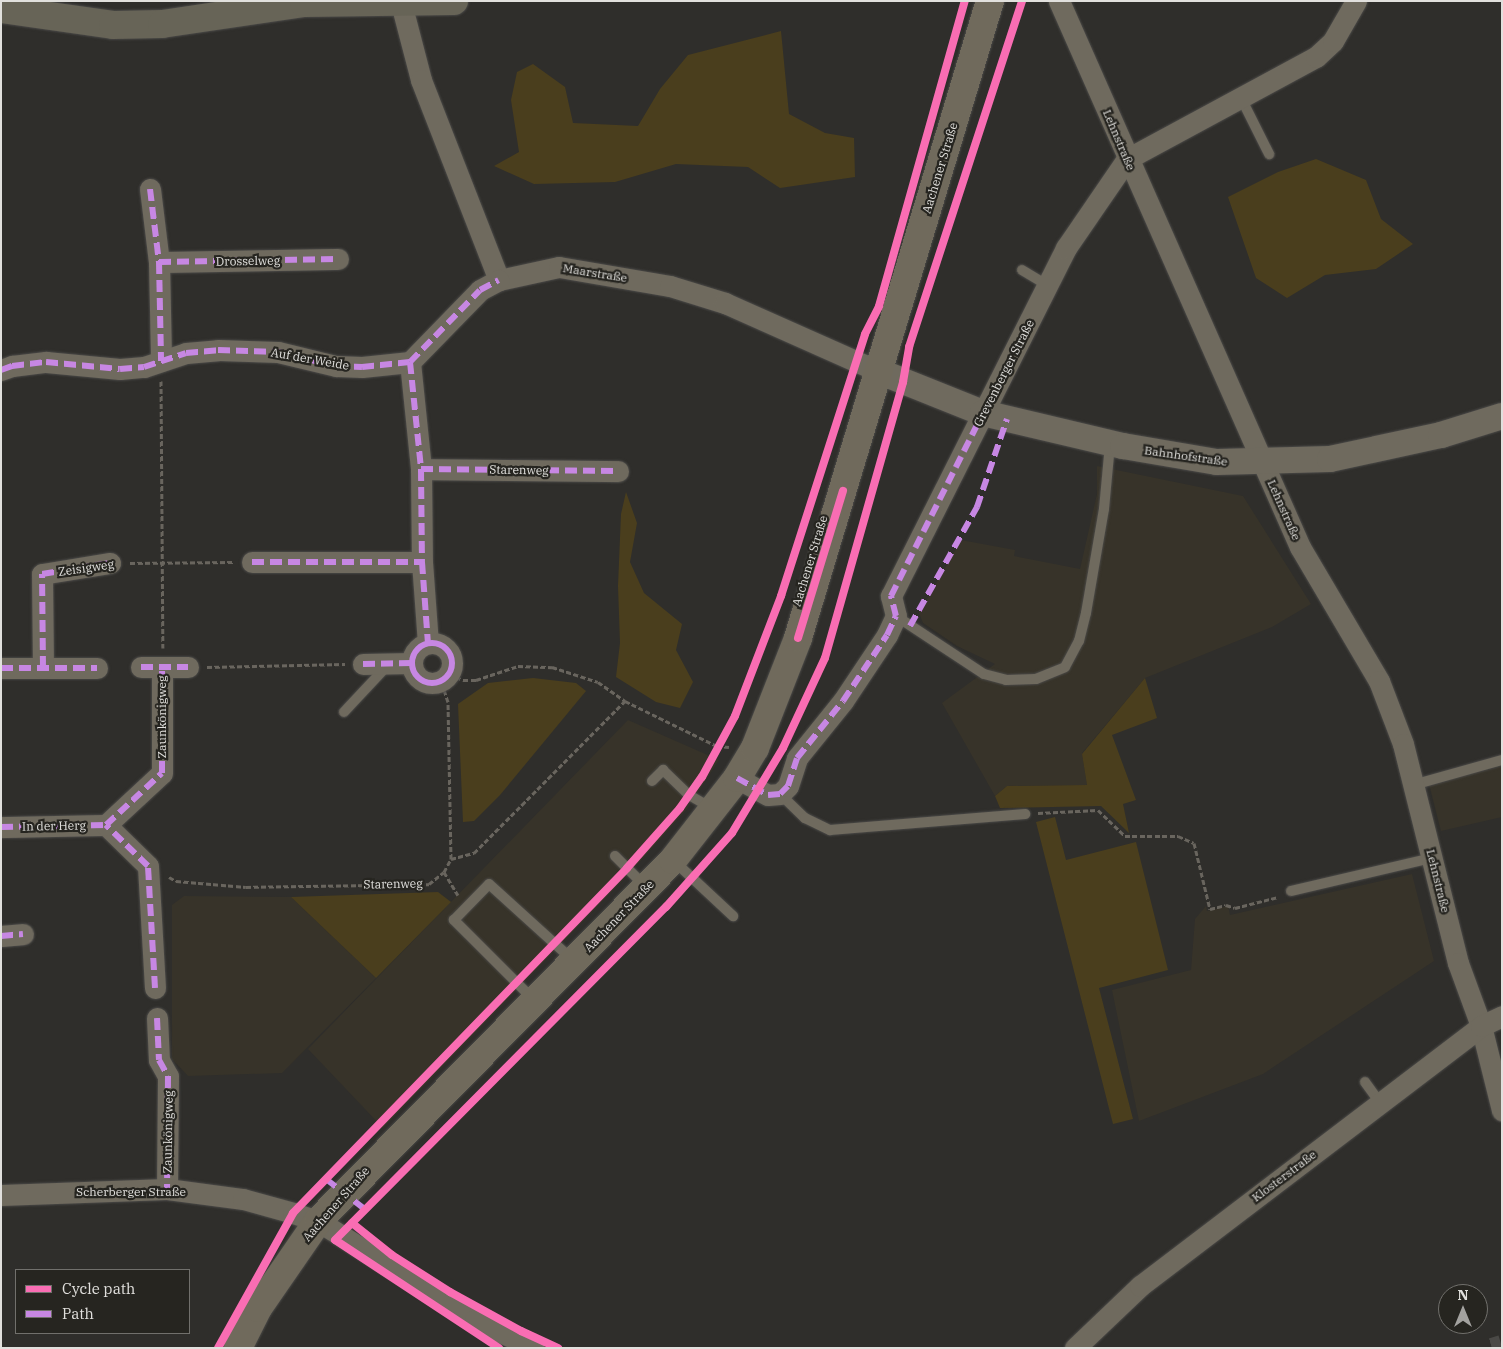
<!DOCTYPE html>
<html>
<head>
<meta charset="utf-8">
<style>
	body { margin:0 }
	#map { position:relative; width:1503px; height:1349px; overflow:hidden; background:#2f2e2b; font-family:"IBM Plex Serif",serif }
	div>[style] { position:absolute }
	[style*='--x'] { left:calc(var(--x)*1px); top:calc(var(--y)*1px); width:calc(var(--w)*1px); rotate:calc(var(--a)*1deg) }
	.built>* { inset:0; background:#373329 }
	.green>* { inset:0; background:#4a3e1d }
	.minor-tunnel>* { height:21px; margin-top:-10.5px; transform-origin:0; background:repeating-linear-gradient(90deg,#4a4946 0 21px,transparent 0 32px) }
	.path>* { height:3px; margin-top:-1.5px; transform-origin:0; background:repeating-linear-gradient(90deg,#69655e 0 5px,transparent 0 7.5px) }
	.roads { filter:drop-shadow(0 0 1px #4b4a48) drop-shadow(0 0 1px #4b4a48) }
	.service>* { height:10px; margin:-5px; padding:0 5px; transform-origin:5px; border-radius:5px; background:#6f6a5e }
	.minor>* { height:21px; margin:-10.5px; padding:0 10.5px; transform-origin:10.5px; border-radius:10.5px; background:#6f6a5e }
	.minor>.ring { margin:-10.5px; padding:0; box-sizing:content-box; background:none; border:21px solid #6f6a5e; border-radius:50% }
	.tertiary>* { height:26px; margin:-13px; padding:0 13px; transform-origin:13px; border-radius:13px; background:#6f6a5e }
	.secondary>* { height:28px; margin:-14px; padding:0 14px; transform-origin:14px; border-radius:14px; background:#676457 }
	.primary>* { height:28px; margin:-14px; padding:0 14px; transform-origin:14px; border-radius:14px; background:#706a5c }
	.quiet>* { height:6px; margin-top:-3px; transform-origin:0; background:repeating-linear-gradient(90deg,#c787e3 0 12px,transparent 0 18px) }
	.quiet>.ring { margin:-3px; padding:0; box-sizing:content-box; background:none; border:6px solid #c787e3; border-radius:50% }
	.cycleway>* { height:8px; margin:-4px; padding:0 4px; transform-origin:4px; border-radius:4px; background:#f96db3 }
	span { translate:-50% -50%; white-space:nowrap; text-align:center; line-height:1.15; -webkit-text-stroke:4.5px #262520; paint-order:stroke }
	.street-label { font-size:12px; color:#e1e0dd }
	.frame { position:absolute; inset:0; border:2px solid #e1e0dd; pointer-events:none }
	.legend { position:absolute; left:15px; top:1269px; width:175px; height:65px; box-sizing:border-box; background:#262520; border:1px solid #71706c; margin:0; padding:6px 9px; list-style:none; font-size:15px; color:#e1e0dd }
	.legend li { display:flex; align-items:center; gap:10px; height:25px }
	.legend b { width:25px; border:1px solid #71706c }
	.north { position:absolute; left:1438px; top:1284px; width:50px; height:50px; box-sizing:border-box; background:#262520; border:1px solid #71706c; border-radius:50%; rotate:0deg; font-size:14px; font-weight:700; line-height:20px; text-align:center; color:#e1e0dd }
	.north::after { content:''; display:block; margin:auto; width:18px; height:22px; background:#a3a29f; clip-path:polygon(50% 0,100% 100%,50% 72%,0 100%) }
</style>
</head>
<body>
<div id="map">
	<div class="built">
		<i style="clip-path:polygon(1097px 466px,1243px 496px,1311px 604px,1272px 627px,1145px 678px,1082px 753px,1087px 785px,1007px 786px,995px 796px,942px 703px,995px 664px,957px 646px,923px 623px,919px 613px,961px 540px,1015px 550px,1014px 556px,1080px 569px,1097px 494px)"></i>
		<i style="clip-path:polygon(628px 720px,719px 760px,687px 809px,627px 876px,383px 1128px,308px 1049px)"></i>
		<i style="clip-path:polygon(1502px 766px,1502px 817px,1441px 831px,1429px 784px)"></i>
		<i style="clip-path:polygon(1412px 874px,1434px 961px,1263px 1074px,1139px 1121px,1112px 990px,1191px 970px,1195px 919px,1206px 906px,1207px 911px,1228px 906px,1230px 915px)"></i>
		<i style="clip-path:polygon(184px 896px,291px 897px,376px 978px,282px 1073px,188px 1076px,172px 1059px,172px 905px)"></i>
	</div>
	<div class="green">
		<i style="clip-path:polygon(781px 31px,789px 114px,825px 133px,854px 138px,855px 177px,780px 188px,748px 167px,676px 164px,615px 182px,534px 184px,494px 166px,519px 152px,511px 100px,517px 72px,533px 64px,565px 87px,573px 123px,638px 126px,660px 89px,688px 55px)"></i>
		<i style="clip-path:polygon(1316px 159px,1366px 180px,1381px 219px,1413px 244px,1376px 269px,1325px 275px,1287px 298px,1256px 278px,1228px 197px,1278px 172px)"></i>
		<i style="clip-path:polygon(626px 492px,637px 523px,630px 562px,644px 593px,682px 624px,676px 650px,693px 682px,680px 708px,656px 702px,616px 677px,620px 643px,618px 586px,621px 514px)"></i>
		<i style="clip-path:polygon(533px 678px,576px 683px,586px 691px,500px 795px,474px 821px,463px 822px,458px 704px,488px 683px)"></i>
		<i style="clip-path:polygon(1145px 678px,1157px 718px,1112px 735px,1136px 800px,1123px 804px,1129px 833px,1101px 806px,1000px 808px,995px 796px,1007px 786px,1087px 785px,1082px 754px)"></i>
		<i style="clip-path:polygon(1055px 817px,1066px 860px,1136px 842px,1168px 970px,1099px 988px,1133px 1119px,1113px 1124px,1036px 822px)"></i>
		<i style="clip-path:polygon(438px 892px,451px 902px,376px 978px,291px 897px)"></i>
	</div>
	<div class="minor-tunnel">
		<i style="--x:1492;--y:1348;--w:10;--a:-17"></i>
	</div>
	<div class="path">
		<i style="--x:161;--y:381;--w:267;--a:89.6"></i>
		<i style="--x:130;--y:563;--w:104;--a:-0.6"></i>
		<i style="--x:207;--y:667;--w:138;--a:-1.2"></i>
		<i style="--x:449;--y:674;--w:15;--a:23"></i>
		<i style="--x:463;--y:680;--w:13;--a:0"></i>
		<i style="--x:476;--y:680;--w:44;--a:-18.4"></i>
		<i style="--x:518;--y:666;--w:34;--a:2"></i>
		<i style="--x:552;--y:667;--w:48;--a:18.1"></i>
		<i style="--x:598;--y:682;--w:33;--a:35"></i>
		<i style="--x:625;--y:701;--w:102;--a:26.1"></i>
		<i style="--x:717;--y:746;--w:12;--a:5"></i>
		<i style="--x:1038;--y:813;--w:60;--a:-2.9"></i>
		<i style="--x:1098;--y:810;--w:37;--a:44"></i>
		<i style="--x:1125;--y:836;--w:53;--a:0"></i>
		<i style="--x:1178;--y:836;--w:17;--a:24"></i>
		<i style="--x:1194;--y:843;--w:68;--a:76.4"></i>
		<i style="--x:1210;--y:909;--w:16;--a:-14"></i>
		<i style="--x:1226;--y:905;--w:9;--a:18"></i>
		<i style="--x:1235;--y:908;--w:44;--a:-14.3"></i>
		<i style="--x:451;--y:859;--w:24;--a:-15"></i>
		<i style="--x:474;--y:853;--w:214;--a:-45.2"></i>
		<i style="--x:444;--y:872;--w:27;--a:59"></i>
		<i style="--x:169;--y:877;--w:8;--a:30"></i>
		<i style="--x:176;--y:881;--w:70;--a:4.9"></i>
		<i style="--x:246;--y:887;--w:183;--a:-0.9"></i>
		<i style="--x:429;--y:884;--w:19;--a:-39"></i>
		<i style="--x:444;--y:872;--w:15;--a:-62"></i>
		<i style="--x:451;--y:859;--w:157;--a:-91.1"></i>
		<i style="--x:448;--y:702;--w:22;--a:-108"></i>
	</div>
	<div class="roads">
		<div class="service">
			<i style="--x:1241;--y:98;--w:63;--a:63.4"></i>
			<i style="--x:1022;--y:270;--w:31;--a:31"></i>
			<i style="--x:896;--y:616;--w:105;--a:33.4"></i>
			<i style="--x:984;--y:674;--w:23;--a:15"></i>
			<i style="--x:1006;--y:680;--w:30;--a:-2"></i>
			<i style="--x:1036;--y:679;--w:31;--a:-22"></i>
			<i style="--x:1065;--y:667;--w:30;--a:-62"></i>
			<i style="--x:1079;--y:641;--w:29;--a:-76"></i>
			<i style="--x:1086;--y:613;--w:106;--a:-80.2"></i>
			<i style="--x:1104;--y:509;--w:65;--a:-84.7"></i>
			<i style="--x:344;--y:712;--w:64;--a:-46.9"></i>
			<i style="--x:652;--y:781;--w:16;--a:-45"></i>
			<i style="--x:663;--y:770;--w:36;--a:44"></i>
			<i style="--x:689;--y:795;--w:28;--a:30"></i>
			<i style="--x:1413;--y:785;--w:92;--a:-15.7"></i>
			<i style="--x:780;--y:794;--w:35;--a:44"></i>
			<i style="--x:805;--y:818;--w:28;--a:26"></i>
			<i style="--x:830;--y:830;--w:196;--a:-4.7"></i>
			<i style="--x:615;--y:856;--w:44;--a:45"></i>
			<i style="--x:674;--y:861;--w:81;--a:43"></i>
			<i style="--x:1291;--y:891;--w:145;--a:-13.2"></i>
			<i style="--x:535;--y:1001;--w:115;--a:-135"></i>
			<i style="--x:454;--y:920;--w:50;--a:-45.8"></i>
			<i style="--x:489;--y:884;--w:115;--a:42.2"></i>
			<i style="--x:1365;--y:1082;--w:26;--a:54"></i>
		</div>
		<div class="minor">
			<i style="--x:1059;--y:1;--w:597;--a:66.18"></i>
			<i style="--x:1300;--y:547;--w:156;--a:59.5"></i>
			<i style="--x:1379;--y:681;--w:67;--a:69.1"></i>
			<i style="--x:1403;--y:744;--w:226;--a:75.9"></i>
			<i style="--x:1458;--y:963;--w:67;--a:69.9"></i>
			<i style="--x:1481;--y:1026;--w:87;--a:76"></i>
			<i style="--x:401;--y:3;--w:80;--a:75.4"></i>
			<i style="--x:421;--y:80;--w:215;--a:68.7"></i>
			<i style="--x:499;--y:280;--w:61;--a:-12.2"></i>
			<i style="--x:559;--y:267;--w:113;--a:9.7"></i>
			<i style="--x:670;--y:286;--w:58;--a:17.2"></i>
			<i style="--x:725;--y:303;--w:167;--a:24"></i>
			<i style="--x:150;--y:189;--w:74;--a:83"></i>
			<i style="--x:159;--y:262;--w:99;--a:88.8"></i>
			<i style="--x:159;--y:262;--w:179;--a:-1"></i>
			<i style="--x:410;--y:362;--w:108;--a:84.1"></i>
			<i style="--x:421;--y:469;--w:93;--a:89.4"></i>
			<i style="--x:422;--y:562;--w:81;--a:85.8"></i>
			<i style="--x:1;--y:370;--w:12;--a:-20"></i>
			<i style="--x:12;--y:366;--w:34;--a:-7"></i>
			<i style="--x:46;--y:362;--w:74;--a:5.4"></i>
			<i style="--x:120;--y:369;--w:24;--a:-5"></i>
			<i style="--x:144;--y:367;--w:44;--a:-18.4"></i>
			<i style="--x:186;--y:353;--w:32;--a:-5"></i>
			<i style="--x:218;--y:350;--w:60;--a:1.9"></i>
			<i style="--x:278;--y:352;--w:60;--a:13.6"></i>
			<i style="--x:336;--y:366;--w:26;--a:2"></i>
			<i style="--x:362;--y:367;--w:48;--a:-5.9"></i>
			<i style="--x:410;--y:362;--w:100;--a:-45.8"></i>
			<i style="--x:480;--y:290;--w:21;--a:-28"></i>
			<i style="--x:421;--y:469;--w:197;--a:0.6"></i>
			<i style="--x:252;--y:562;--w:170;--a:0"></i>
			<i class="ring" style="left:412px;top:643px;width:19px;height:19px"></i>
			<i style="--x:363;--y:664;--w:49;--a:-1.2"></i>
			<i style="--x:141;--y:667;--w:47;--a:0"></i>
			<i style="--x:1;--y:668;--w:96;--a:0"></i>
			<i style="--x:43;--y:668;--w:94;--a:-90.6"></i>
			<i style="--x:42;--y:574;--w:69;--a:-9.2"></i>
			<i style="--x:737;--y:778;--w:35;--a:29"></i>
			<i style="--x:768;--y:795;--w:12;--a:-5"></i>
			<i style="--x:780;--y:794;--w:11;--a:-45"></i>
			<i style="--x:788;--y:786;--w:29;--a:-72"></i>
			<i style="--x:797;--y:758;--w:73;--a:-51.1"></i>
			<i style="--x:843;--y:701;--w:79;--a:-56.3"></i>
			<i style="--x:887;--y:635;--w:21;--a:-65"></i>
			<i style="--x:896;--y:616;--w:21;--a:-104"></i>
			<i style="--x:891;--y:596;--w:205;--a:-63.3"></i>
			<i style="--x:983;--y:413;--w:185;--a:-63.3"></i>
			<i style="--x:1066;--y:248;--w:108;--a:-55.6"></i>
			<i style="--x:1127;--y:159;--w:215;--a:-28.4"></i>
			<i style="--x:1316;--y:57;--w:23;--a:-43"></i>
			<i style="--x:1333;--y:41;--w:46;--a:-60.1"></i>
			<i style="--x:1;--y:827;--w:105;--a:-1.1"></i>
			<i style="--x:1;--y:936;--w:22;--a:-5"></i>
			<i style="--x:155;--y:988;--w:122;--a:-93.3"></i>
			<i style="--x:148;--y:866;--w:59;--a:-135.7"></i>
			<i style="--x:106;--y:825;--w:76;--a:-42.9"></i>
			<i style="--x:162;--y:773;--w:105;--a:-90"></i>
			<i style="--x:157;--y:1018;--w:42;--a:87.3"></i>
			<i style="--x:159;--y:1060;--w:18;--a:61"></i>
			<i style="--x:168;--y:1076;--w:113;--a:90.5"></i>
			<i style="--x:1;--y:1195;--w:166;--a:-2.1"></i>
			<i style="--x:167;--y:1189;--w:77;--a:7.5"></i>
			<i style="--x:243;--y:1199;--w:52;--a:15.6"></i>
			<i style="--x:293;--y:1213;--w:26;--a:18"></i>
			<i style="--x:318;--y:1221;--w:186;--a:32.2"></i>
			<i style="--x:475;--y:1320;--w:65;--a:25.4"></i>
			<i style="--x:1075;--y:1348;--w:90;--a:-43.6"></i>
			<i style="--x:1140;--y:1286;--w:429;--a:-37.3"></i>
			<i style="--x:1481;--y:1026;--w:23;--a:-25"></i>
		</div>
		<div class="tertiary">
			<i style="--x:878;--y:371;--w:113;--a:21.8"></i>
			<i style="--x:983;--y:413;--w:144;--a:13.3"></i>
			<i style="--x:1123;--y:446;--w:95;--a:9.7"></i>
			<i style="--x:1217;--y:462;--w:113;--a:-1.5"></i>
			<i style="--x:1330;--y:459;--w:114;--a:-12.2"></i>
			<i style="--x:1441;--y:435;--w:64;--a:-17.3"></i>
		</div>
		<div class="secondary">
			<i style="--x:1;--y:9;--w:113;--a:8.1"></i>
			<i style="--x:113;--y:25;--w:49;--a:-1.2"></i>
			<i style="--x:162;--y:24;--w:144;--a:-8.4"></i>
			<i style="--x:304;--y:3;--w:150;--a:-0.8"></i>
		</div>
		<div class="primary">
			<i style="--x:238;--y:1348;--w:45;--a:-63.4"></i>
			<i style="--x:258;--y:1308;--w:106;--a:-55.4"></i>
			<i style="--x:318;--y:1221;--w:506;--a:-45.48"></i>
			<i style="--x:673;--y:860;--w:104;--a:-52"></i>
			<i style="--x:737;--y:778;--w:35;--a:-59"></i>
			<i style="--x:755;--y:748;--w:118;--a:-68.6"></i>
			<i style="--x:798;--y:638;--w:665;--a:-73.23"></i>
		</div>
	</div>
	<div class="quiet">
		<i style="--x:150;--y:189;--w:74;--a:83"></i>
		<i style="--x:159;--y:262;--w:99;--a:88.8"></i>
		<i style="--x:159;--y:262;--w:179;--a:-1"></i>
		<i style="--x:410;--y:362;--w:108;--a:84.1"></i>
		<i style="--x:421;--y:469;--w:93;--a:89.4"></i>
		<i style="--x:422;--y:562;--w:81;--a:85.8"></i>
		<i style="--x:1;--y:370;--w:12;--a:-20"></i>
		<i style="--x:12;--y:366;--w:34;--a:-7"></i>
		<i style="--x:46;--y:362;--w:74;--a:5.4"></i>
		<i style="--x:120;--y:369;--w:24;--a:-5"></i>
		<i style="--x:144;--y:367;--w:44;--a:-18.4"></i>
		<i style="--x:186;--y:353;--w:32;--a:-5"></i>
		<i style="--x:218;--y:350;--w:60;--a:1.9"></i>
		<i style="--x:278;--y:352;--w:60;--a:13.6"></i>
		<i style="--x:336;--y:366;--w:26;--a:2"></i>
		<i style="--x:362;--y:367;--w:48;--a:-5.9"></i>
		<i style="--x:410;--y:362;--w:100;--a:-45.8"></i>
		<i style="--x:480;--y:290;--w:21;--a:-28"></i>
		<i style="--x:421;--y:469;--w:197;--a:0.6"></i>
		<i style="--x:252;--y:562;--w:170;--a:0"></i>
		<i style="--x:910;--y:626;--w:137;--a:-60.6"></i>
		<i style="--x:977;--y:507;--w:93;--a:-71.2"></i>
		<i class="ring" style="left:412px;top:643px;width:34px;height:34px"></i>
		<i style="--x:363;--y:664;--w:49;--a:-1.2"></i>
		<i style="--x:141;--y:667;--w:47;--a:0"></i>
		<i style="--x:1;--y:668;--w:96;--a:0"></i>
		<i style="--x:43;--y:668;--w:94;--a:-90.6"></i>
		<i style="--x:42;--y:574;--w:69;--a:-9.2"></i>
		<i style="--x:737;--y:778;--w:35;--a:29"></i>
		<i style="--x:768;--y:795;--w:12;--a:-5"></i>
		<i style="--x:780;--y:794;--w:11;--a:-45"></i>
		<i style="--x:788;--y:786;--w:29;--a:-72"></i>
		<i style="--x:797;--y:758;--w:73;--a:-51.1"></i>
		<i style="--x:843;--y:701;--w:79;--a:-56.3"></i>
		<i style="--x:887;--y:635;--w:21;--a:-65"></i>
		<i style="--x:896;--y:616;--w:21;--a:-104"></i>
		<i style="--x:891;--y:596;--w:205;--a:-63.3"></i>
		<i style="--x:1;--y:827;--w:105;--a:-1.1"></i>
		<i style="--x:1;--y:936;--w:22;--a:-5"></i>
		<i style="--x:155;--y:988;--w:122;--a:-93.3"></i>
		<i style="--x:148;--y:866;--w:59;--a:-135.7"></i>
		<i style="--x:106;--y:825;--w:76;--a:-42.9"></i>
		<i style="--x:162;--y:773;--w:105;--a:-90"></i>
		<i style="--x:157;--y:1018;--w:42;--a:87.3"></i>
		<i style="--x:159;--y:1060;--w:18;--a:61"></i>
		<i style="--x:168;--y:1076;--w:113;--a:90.5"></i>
		<i style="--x:326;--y:1179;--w:51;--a:37.8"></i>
	</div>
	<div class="cycleway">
		<i style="--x:798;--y:638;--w:154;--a:-73"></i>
		<i style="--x:352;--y:1223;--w:51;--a:38.7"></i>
		<i style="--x:392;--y:1255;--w:69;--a:32.5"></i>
		<i style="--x:450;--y:1292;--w:81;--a:28.8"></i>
		<i style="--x:521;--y:1331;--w:41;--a:24.7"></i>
		<i style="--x:218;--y:1348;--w:154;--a:-60.9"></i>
		<i style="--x:293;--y:1213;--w:480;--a:-45.9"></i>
		<i style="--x:627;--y:868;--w:80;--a:-48.5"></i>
		<i style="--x:680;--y:808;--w:38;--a:-55"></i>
		<i style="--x:702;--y:777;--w:69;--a:-61.6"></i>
		<i style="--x:735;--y:716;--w:129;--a:-69"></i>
		<i style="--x:781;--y:596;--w:275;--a:-72.2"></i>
		<i style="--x:865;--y:334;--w:31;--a:-63"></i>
		<i style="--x:879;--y:306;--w:317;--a:-74.3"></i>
		<i style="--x:499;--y:1348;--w:196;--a:-146.6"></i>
		<i style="--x:335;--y:1240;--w:470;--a:-45.2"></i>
		<i style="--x:666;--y:907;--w:99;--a:-48.3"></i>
		<i style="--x:732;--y:833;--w:99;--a:-59"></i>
		<i style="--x:783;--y:748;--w:99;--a:-65"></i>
		<i style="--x:825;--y:658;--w:287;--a:-74.2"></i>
		<i style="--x:903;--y:382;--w:36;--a:-80"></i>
		<i style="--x:909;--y:347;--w:364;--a:-71.9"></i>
	</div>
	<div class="street-label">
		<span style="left:1119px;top:140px;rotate:67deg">Lehnstraße</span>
		<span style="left:940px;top:168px;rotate:-73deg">Aachener Straße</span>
		<span style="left:248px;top:261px;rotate:-1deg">Drosselweg</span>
		<span style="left:595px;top:273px;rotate:9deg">Maarstraße</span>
		<span style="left:310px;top:359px;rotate:10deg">Auf der Weide</span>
		<span style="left:1004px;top:373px;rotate:-63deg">Grevenberger Straße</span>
		<span style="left:1186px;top:456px;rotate:8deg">Bahnhofstraße</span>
		<span style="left:519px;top:470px;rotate:1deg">Starenweg</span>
		<span style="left:1284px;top:510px;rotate:66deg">Lehnstraße</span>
		<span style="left:810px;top:561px;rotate:-73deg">Aachener Straße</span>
		<span style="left:86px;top:568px;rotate:-8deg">Zeisigweg</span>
		<span style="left:162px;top:717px;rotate:-90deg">Zaunkönigweg</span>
		<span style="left:54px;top:826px;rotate:-1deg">In der Herg</span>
		<span style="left:1438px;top:881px;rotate:76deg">Lehnstraße</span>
		<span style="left:393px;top:884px;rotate:-1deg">Starenweg</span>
		<span style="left:619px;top:916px;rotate:-46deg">Aachener Straße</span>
		<span style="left:168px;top:1132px;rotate:-89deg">Zaunkönigweg</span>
		<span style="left:1284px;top:1176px;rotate:-37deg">Klosterstraße</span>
		<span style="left:131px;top:1192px">Scherberger Straße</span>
		<span style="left:336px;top:1204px;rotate:-49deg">Aachener Straße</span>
	</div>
	<div class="frame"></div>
	<ul class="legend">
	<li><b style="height:6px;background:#f96db3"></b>Cycle path</li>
	<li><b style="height:6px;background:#c787e3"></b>Path</li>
	</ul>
	<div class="north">N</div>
</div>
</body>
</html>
